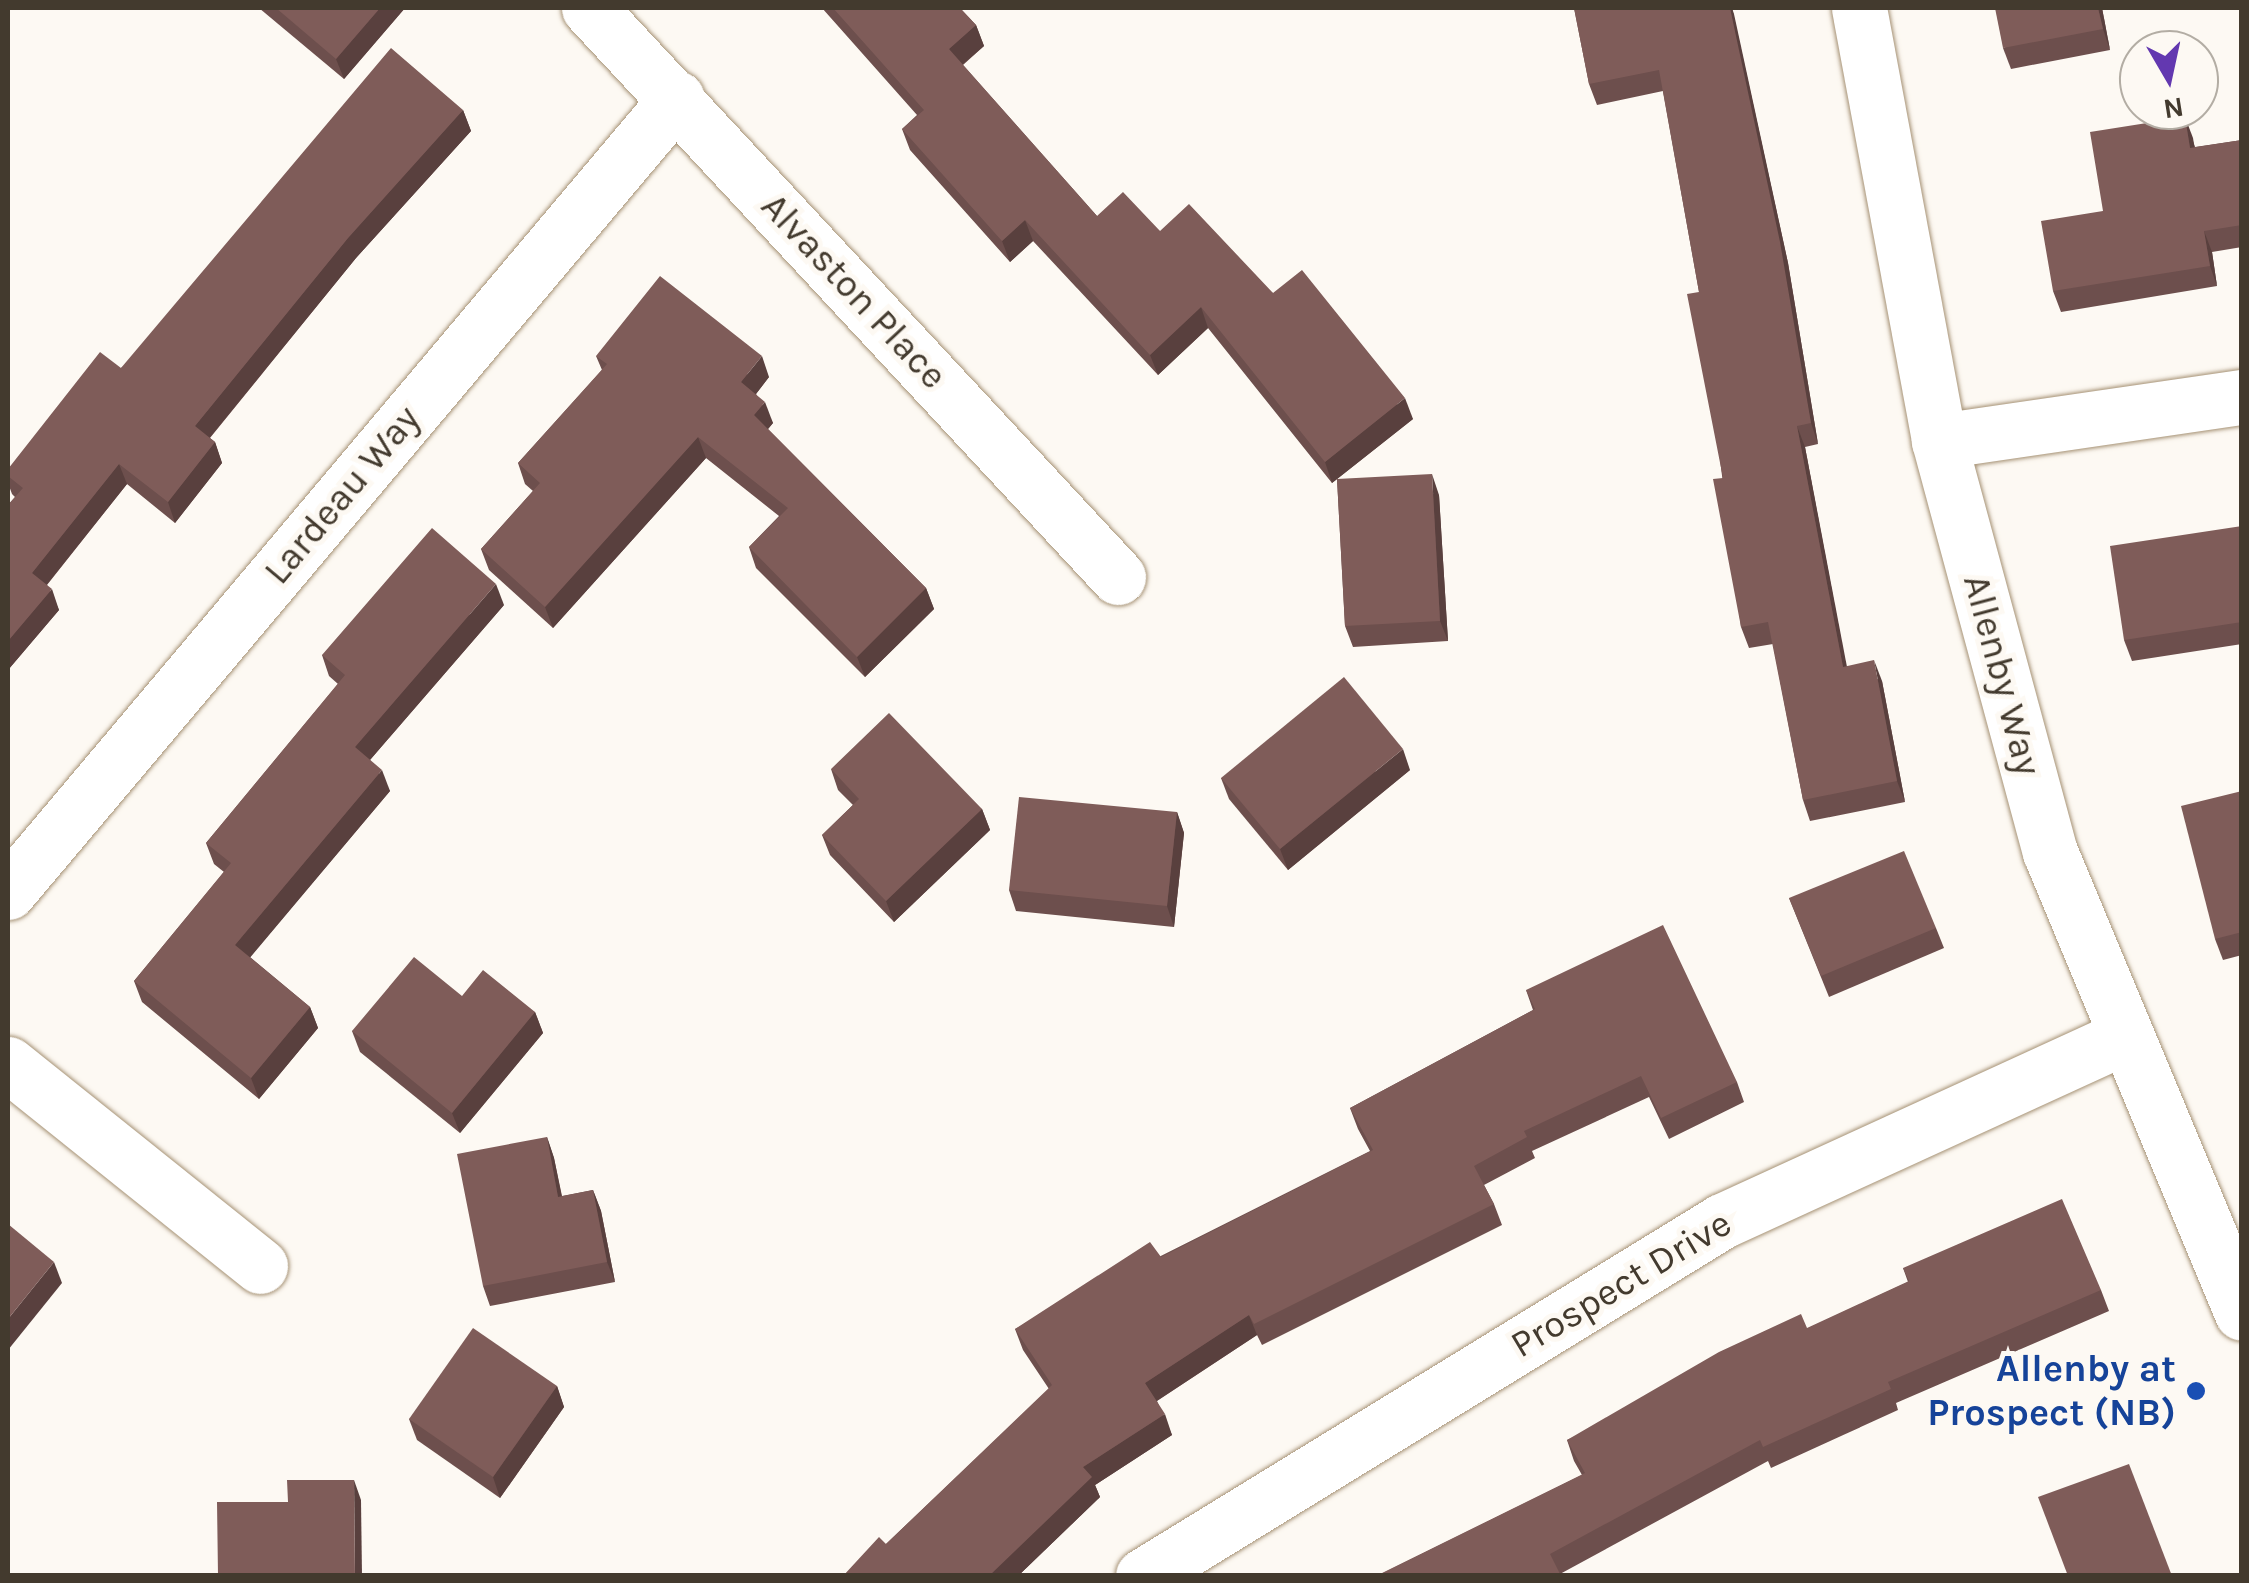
<!DOCTYPE html>
<html>
<head>
<meta charset="utf-8">
<style>
	body { margin:0 }
	#map { position:relative; width:2249px; height:1583px; overflow:hidden; background:#fdf9f3; font-family:Karla,sans-serif }
	div>[style] { position:absolute }
	[style*='--x'] { left:calc(var(--x)*1px); top:calc(var(--y)*1px); width:calc(var(--w)*1px); rotate:calc(var(--a)*1deg) }
	.roads { filter:drop-shadow(0 0 2px #a69275) drop-shadow(0 0 2px #a69275) }
	.minor>* { height:55px; margin:-27.5px; padding:0 27.5px; transform-origin:27.5px; border-radius:27.5px; background:#fff }
	.tertiary>* { height:55px; margin:-27.5px; padding:0 27.5px; transform-origin:27.5px; border-radius:27.5px; background:#fff }
	.wall>* { inset:0; background:#6d4f4d }
	.shaded-wall>* { inset:0; background:#59403e }
	.building>* { inset:0; background:#7f5c59 }
	.dots>* { width:28px; height:28px; translate:-50% -50%; box-sizing:border-box; border:5px solid #fdf9f3; border-radius:50% }
	span { translate:-50% -50%; white-space:nowrap; text-align:center; line-height:1.15; -webkit-text-stroke:10px #fdf9f3; paint-order:stroke }
	.street-label { font-size:38px; color:#433a2e }
	.transit-label { font-size:38px; color:#164399; font-weight:700 }
	.right { translate:-100% -50%; text-align:right }
	.frame { position:absolute; inset:0; border:10px solid #433a2e; pointer-events:none }
	.north { position:absolute; left:2119px; top:30px; width:100px; height:100px; box-sizing:border-box; background:#fdf9f3; border:2px solid #b3ada4; border-radius:50%; rotate:171deg; font-size:28px; font-weight:700; line-height:40px; text-align:center; color:#433a2e }
	.north::after { content:''; display:block; margin:auto; width:35px; height:45px; background:#6338b0; clip-path:polygon(50% 0,100% 100%,50% 72%,0 100%) }
</style>
</head>
<body>
<div id="map">
	<div class="roads">
		<div class="minor">
			<i style="--x:589;--y:8;--w:777;--a:47.09"></i>
			<i style="--x:1939;--y:441;--w:306;--a:-8.3"></i>
			<i style="--x:8;--y:892;--w:1038;--a:-49.88"></i>
			<i style="--x:8;--y:1064;--w:323;--a:38.7"></i>
			<i style="--x:1143;--y:1576;--w:679;--a:-31.51"></i>
			<i style="--x:1722;--y:1221;--w:441;--a:-24.6"></i>
		</div>
		<div class="tertiary">
			<i style="--x:1859;--y:8;--w:440;--a:79.5"></i>
			<i style="--x:1939;--y:441;--w:426;--a:74.9"></i>
			<i style="--x:2050;--y:852;--w:499;--a:67.4"></i>
		</div>
	</div>
	<div class="wall">
		<i style="clip-path:polygon(259px 8px,405px 8px,344px 79px)"></i>
		<i style="clip-path:polygon(822px 8px,960px 8px,976px 25px,984px 46px,963px 65px,1097px 216px,1160px 231px,1273px 293px,1413px 419px,1337px 479px,1439px 495px,1448px 641px,1353px 647px,1345px 626px,1337px 479px,1332px 483px,1208px 328px,1158px 375px,1033px 241px,1010px 262px,910px 150px,902px 129px,917px 115px)"></i>
		<i style="clip-path:polygon(1574px 8px,1732px 8px,1788px 263px,1818px 444px,1805px 447px,1846px 666px,1882px 681px,1905px 802px,1810px 821px,1803px 800px,1773px 644px,1749px 648px,1741px 627px,1699px 292px,1663px 91px,1597px 105px,1589px 84px)"></i>
		<i style="clip-path:polygon(2102px 8px,2110px 50px,2011px 69px,2003px 48px)"></i>
		<i style="clip-path:polygon(463px 110px,471px 131px,356px 258px,210px 438px,215px 442px,222px 463px,175px 523px,127px 484px,47px 585px,59px 610px,8px 670px,8px 505px,15px 497px,12px 494px,8px 483px,8px 469px,121px 368px)"></i>
		<i style="clip-path:polygon(2185px 117px,2195px 147px,2242px 140px,2242px 247px,2212px 252px,2217px 286px,2061px 312px,2053px 291px,2103px 211px)"></i>
		<i style="clip-path:polygon(596px 356px,769px 377px,756px 394px,773px 423px,768px 429px,926px 588px,934px 609px,865px 677px,756px 568px,749px 547px,779px 516px,706px 458px,553px 628px,489px 570px,481px 549px,533px 491px,525px 484px,518px 463px,602px 370px)"></i>
		<i style="clip-path:polygon(2242px 526px,2242px 644px,2132px 661px,2124px 640px)"></i>
		<i style="clip-path:polygon(504px 605px,370px 760px,390px 791px,250px 957px,310px 1007px,318px 1028px,259px 1099px,142px 1002px,134px 981px,224px 872px,214px 864px,206px 843px,338px 684px,329px 676px,322px 655px)"></i>
		<i style="clip-path:polygon(831px 769px,982px 809px,990px 830px,894px 922px,830px 855px,822px 835px,853px 805px,838px 790px)"></i>
		<i style="clip-path:polygon(1410px 770px,1288px 870px,1229px 799px,1221px 778px)"></i>
		<i style="clip-path:polygon(2242px 791px,2242px 955px,2223px 960px,2215px 939px)"></i>
		<i style="clip-path:polygon(1177px 812px,1184px 833px,1174px 927px,1016px 911px,1009px 890px)"></i>
		<i style="clip-path:polygon(1789px 898px,1936px 928px,1944px 948px,1829px 997px)"></i>
		<i style="clip-path:polygon(1526px 990px,1737px 1082px,1744px 1102px,1669px 1139px,1649px 1097px,1532px 1151px,1535px 1158px,1484px 1185px,1494px 1204px,1502px 1225px,1262px 1345px,1257px 1335px,1157px 1401px,1172px 1435px,1095px 1485px,1100px 1497px,1018px 1576px,843px 1576px,886px 1544px,1049px 1389px,1023px 1350px,1015px 1329px,1370px 1151px,1358px 1129px,1350px 1108px,1533px 1010px)"></i>
		<i style="clip-path:polygon(462px 996px,535px 1012px,543px 1033px,460px 1133px,360px 1052px,352px 1031px)"></i>
		<i style="clip-path:polygon(547px 1137px,554px 1158px,562px 1196px,593px 1190px,601px 1211px,615px 1282px,490px 1306px,483px 1286px)"></i>
		<i style="clip-path:polygon(1903px 1268px,2101px 1290px,2109px 1311px,1896px 1403px,1898px 1410px,1771px 1468px,1768px 1461px,1560px 1574px,1377px 1576px,1582px 1475px,1574px 1461px,1567px 1440px,1908px 1282px)"></i>
		<i style="clip-path:polygon(557px 1386px,564px 1407px,500px 1498px,417px 1440px,409px 1419px)"></i>
	</div>
	<div class="shaded-wall">
		<i style="clip-path:polygon(380px 8px,405px 8px,344px 79px,336px 59px)"></i>
		<i style="clip-path:polygon(1730px 8px,1732px 8px,1734px 14px,1788px 263px,1818px 444px,1811px 423px)"></i>
		<i style="clip-path:polygon(2098px 8px,2102px 8px,2110px 50px,2103px 29px)"></i>
		<i style="clip-path:polygon(976px 25px,984px 46px,956px 70px,949px 49px)"></i>
		<i style="clip-path:polygon(463px 110px,471px 131px,356px 258px,202px 447px,195px 426px,348px 238px)"></i>
		<i style="clip-path:polygon(2185px 117px,2193px 138px,2198px 169px,2190px 148px)"></i>
		<i style="clip-path:polygon(1025px 220px,1033px 241px,1010px 262px,1002px 241px)"></i>
		<i style="clip-path:polygon(2204px 231px,2212px 252px,2217px 286px,2210px 266px)"></i>
		<i style="clip-path:polygon(1201px 307px,1208px 328px,1158px 375px,1150px 355px)"></i>
		<i style="clip-path:polygon(762px 356px,769px 377px,749px 403px,741px 382px)"></i>
		<i style="clip-path:polygon(1405px 398px,1413px 419px,1332px 483px,1325px 462px)"></i>
		<i style="clip-path:polygon(765px 402px,773px 423px,762px 436px,754px 415px)"></i>
		<i style="clip-path:polygon(1797px 426px,1805px 447px,1851px 688px,1843px 667px)"></i>
		<i style="clip-path:polygon(698px 437px,706px 458px,553px 628px,545px 607px)"></i>
		<i style="clip-path:polygon(215px 442px,222px 463px,175px 523px,168px 502px)"></i>
		<i style="clip-path:polygon(119px 464px,127px 484px,40px 593px,32px 573px)"></i>
		<i style="clip-path:polygon(1432px 474px,1439px 495px,1448px 641px,1440px 621px)"></i>
		<i style="clip-path:polygon(496px 584px,504px 605px,363px 768px,355px 747px)"></i>
		<i style="clip-path:polygon(926px 588px,934px 609px,865px 677px,857px 657px)"></i>
		<i style="clip-path:polygon(52px 589px,59px 610px,8px 670px,8px 641px)"></i>
		<i style="clip-path:polygon(1874px 660px,1882px 681px,1905px 802px,1897px 781px)"></i>
		<i style="clip-path:polygon(1403px 749px,1410px 770px,1288px 870px,1280px 849px)"></i>
		<i style="clip-path:polygon(382px 770px,390px 791px,243px 966px,235px 945px)"></i>
		<i style="clip-path:polygon(982px 809px,990px 830px,894px 922px,886px 901px)"></i>
		<i style="clip-path:polygon(1177px 812px,1184px 833px,1174px 927px,1167px 906px)"></i>
		<i style="clip-path:polygon(310px 1007px,318px 1028px,259px 1099px,251px 1078px)"></i>
		<i style="clip-path:polygon(535px 1012px,543px 1033px,460px 1133px,452px 1113px)"></i>
		<i style="clip-path:polygon(547px 1137px,554px 1158px,566px 1218px,558px 1197px)"></i>
		<i style="clip-path:polygon(593px 1190px,601px 1211px,615px 1282px,607px 1262px)"></i>
		<i style="clip-path:polygon(54px 1262px,62px 1283px,8px 1350px,8px 1319px)"></i>
		<i style="clip-path:polygon(1249px 1315px,1257px 1335px,1152px 1404px,1145px 1383px)"></i>
		<i style="clip-path:polygon(557px 1386px,564px 1407px,500px 1498px,493px 1477px)"></i>
		<i style="clip-path:polygon(1165px 1414px,1172px 1435px,1095px 1485px,1100px 1497px,1018px 1576px,989px 1576px,1083px 1467px)"></i>
		<i style="clip-path:polygon(354px 1480px,361px 1500px,362px 1576px,355px 1576px)"></i>
	</div>
	<div class="building">
		<i style="clip-path:polygon(276px 8px,380px 8px,336px 59px)"></i>
		<i style="clip-path:polygon(833px 8px,960px 8px,976px 25px,949px 49px,1097px 216px,1123px 192px,1160px 231px,1189px 204px,1273px 293px,1302px 270px,1405px 398px,1325px 462px,1201px 307px,1150px 355px,1025px 220px,1002px 241px,902px 129px,924px 110px)"></i>
		<i style="clip-path:polygon(1574px 8px,1730px 8px,1780px 242px,1811px 423px,1797px 426px,1843px 667px,1874px 660px,1897px 781px,1803px 800px,1768px 622px,1741px 627px,1713px 479px,1723px 478px,1687px 294px,1699px 292px,1659px 70px,1589px 84px)"></i>
		<i style="clip-path:polygon(1995px 8px,2098px 8px,2103px 29px,2003px 48px)"></i>
		<i style="clip-path:polygon(391px 48px,463px 110px,348px 238px,195px 426px,215px 442px,168px 502px,119px 464px,32px 573px,52px 589px,8px 641px,8px 505px,23px 488px,8px 476px,8px 469px,100px 352px,121px 368px)"></i>
		<i style="clip-path:polygon(2185px 117px,2190px 148px,2242px 140px,2242px 225px,2204px 231px,2210px 266px,2053px 291px,2041px 221px,2103px 211px,2090px 132px)"></i>
		<i style="clip-path:polygon(660px 276px,762px 356px,741px 382px,765px 402px,754px 415px,926px 588px,857px 657px,749px 547px,788px 508px,698px 437px,545px 607px,481px 549px,540px 483px,518px 463px,607px 364px,596px 356px)"></i>
		<i style="clip-path:polygon(1432px 474px,1440px 621px,1345px 626px,1337px 479px)"></i>
		<i style="clip-path:polygon(2242px 526px,2242px 622px,2124px 640px,2110px 546px)"></i>
		<i style="clip-path:polygon(432px 528px,496px 584px,355px 747px,382px 770px,235px 945px,310px 1007px,251px 1078px,134px 981px,231px 863px,206px 843px,345px 675px,322px 655px)"></i>
		<i style="clip-path:polygon(1344px 677px,1403px 749px,1280px 849px,1221px 778px)"></i>
		<i style="clip-path:polygon(889px 713px,982px 809px,886px 901px,822px 835px,859px 799px,831px 769px)"></i>
		<i style="clip-path:polygon(2242px 791px,2242px 932px,2215px 939px,2181px 806px)"></i>
		<i style="clip-path:polygon(1019px 797px,1177px 812px,1167px 906px,1009px 890px)"></i>
		<i style="clip-path:polygon(1904px 851px,1936px 928px,1821px 976px,1789px 898px)"></i>
		<i style="clip-path:polygon(1663px 925px,1737px 1082px,1661px 1118px,1641px 1076px,1524px 1131px,1527px 1137px,1474px 1166px,1494px 1204px,1254px 1324px,1249px 1315px,1145px 1383px,1165px 1414px,1083px 1467px,1092px 1477px,989px 1576px,843px 1576px,879px 1537px,886px 1544px,1052px 1385px,1015px 1329px,1150px 1242px,1161px 1257px,1373px 1150px,1350px 1108px,1535px 1009px,1526px 990px)"></i>
		<i style="clip-path:polygon(414px 957px,462px 996px,483px 970px,535px 1012px,452px 1113px,352px 1031px)"></i>
		<i style="clip-path:polygon(547px 1137px,558px 1197px,593px 1190px,607px 1262px,483px 1286px,457px 1154px)"></i>
		<i style="clip-path:polygon(2062px 1199px,2101px 1290px,1888px 1382px,1891px 1389px,1763px 1447px,1760px 1440px,1550px 1554px,1561px 1576px,1376px 1576px,1585px 1473px,1567px 1440px,1719px 1352px,1801px 1314px,1807px 1328px,1909px 1281px,1903px 1268px)"></i>
		<i style="clip-path:polygon(8px 1224px,54px 1262px,8px 1319px)"></i>
		<i style="clip-path:polygon(473px 1328px,557px 1386px,493px 1477px,409px 1419px)"></i>
		<i style="clip-path:polygon(2129px 1464px,2172px 1576px,2068px 1576px,2038px 1497px)"></i>
		<i style="clip-path:polygon(287px 1480px,354px 1480px,355px 1576px,218px 1576px,217px 1502px,288px 1502px)"></i>
	</div>
	<div class="dots">
		<i style="left:2196px;top:1391px;background:#1a4fb4"></i>
	</div>
	<div class="street-label">
		<span style="left:854px;top:291px;rotate:47deg">Alvaston Place</span>
		<span style="left:342px;top:495px;rotate:-50deg">Lardeau Way</span>
		<span style="left:2002px;top:675px;rotate:75deg">Allenby Way</span>
		<span style="left:1621px;top:1284px;rotate:-31deg">Prospect Drive</span>
	</div>
	<div class="transit-label">
		<span class="right" style="left:2176px;top:1391px">Allenby at<br>Prospect (NB)</span>
	</div>
	<div class="frame"></div>
	<div class="north">N</div>
</div>
</body>
</html>
